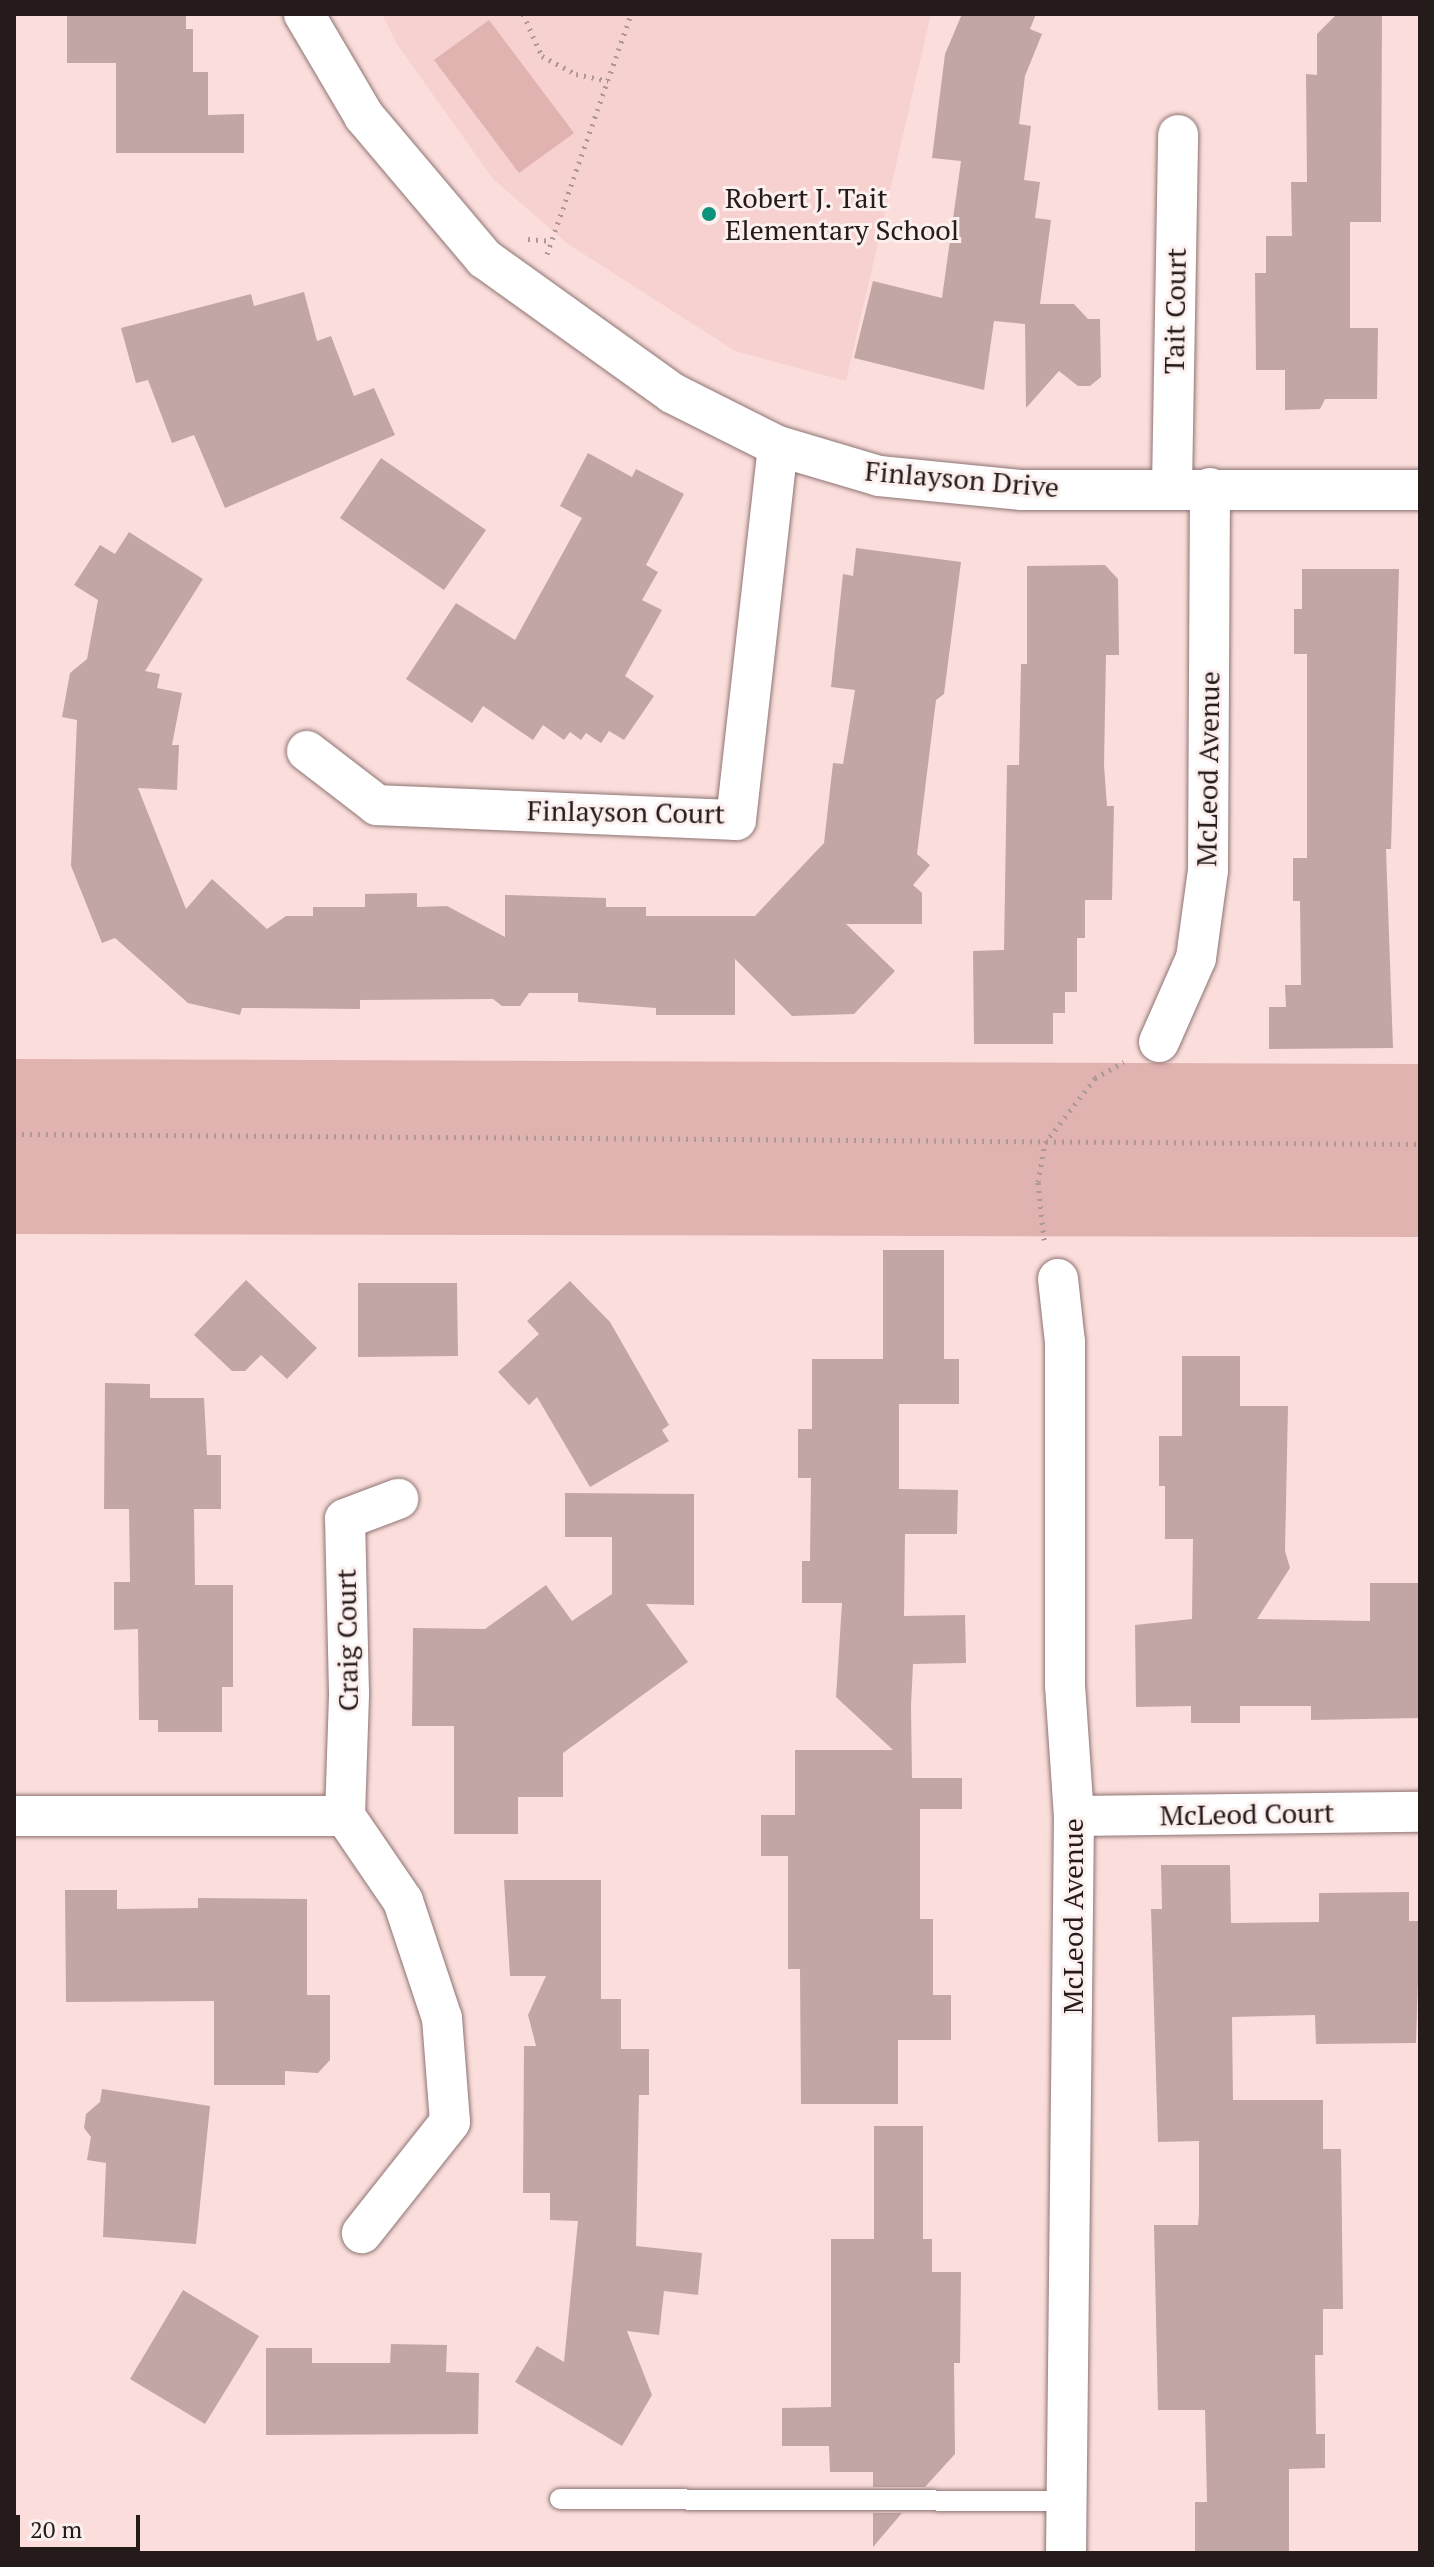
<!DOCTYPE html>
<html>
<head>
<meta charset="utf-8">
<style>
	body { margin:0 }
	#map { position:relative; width:1434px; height:2567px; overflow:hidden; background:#fbdedc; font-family:"PT Serif",serif }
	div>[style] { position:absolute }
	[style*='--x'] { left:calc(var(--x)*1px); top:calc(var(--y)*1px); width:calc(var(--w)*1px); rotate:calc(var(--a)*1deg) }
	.built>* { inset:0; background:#f7d1cf }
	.green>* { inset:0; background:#e0b2b0 }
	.building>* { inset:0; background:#c2a6a4 }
	.path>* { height:5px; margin-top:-2.5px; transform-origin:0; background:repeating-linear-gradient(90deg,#ae9896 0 2px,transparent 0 8px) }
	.roads { filter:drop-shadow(0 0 2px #8d7472) drop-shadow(0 0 2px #8d7472) }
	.service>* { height:20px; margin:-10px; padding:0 10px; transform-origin:10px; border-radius:10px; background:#fff }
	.minor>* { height:40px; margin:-20px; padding:0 20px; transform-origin:20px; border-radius:20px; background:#fff }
	.dots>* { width:22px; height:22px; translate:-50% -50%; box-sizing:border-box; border:4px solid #fcf0ef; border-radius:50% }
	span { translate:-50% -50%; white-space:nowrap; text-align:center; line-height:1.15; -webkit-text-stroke:6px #fcf0ef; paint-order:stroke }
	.poi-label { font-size:28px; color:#251b1a }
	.left { translate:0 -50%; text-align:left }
	.street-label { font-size:28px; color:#251b1a }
	.frame { position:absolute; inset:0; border:16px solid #251b1a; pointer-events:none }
	.scale { position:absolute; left:16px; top:2515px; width:124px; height:36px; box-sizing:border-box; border:4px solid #251b1a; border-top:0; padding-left:10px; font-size:24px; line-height:28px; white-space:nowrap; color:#251b1a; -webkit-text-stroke:6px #fcf0ef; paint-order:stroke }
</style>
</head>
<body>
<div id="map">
	<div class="built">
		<i style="clip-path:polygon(382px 14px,931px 14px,846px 381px,735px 351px,568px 244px,493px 179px,396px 43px)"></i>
	</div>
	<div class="green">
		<i style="clip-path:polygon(489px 20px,574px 133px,519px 173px,434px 60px)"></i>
		<i style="clip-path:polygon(14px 1059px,1420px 1064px,1420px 1237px,14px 1234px)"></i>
	</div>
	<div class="building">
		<i style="clip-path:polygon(67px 14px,186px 14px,186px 29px,193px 29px,193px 72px,208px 72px,208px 115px,244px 114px,244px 153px,116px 153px,116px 63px,67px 63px)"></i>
		<i style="clip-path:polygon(962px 14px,1036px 14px,1030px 29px,1042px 34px,1025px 76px,1019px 124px,1031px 126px,1024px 180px,1040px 182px,1035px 218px,1051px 220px,1040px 304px,1074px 304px,1088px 319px,1100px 319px,1101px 377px,1090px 386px,1078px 386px,1059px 371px,1026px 408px,1025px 324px,994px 321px,984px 390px,854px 358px,873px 281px,942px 298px,961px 161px,932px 158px,945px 54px)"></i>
		<i style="clip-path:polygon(1337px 14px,1382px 14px,1381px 222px,1350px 222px,1350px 328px,1378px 328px,1377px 399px,1325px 399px,1320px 409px,1285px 410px,1285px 370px,1256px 370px,1255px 273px,1266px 273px,1266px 236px,1292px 236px,1291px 182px,1307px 182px,1306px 74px,1317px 75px,1317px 34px)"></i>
		<i style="clip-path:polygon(304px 292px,317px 341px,331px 336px,354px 396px,374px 388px,395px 435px,225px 508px,194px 435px,172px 443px,148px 380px,136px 383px,121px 328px,251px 294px,254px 306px)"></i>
		<i style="clip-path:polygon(588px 453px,632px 477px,636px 469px,684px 494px,646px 565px,658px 572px,642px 600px,662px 610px,625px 676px,654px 696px,624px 740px,609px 731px,601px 743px,586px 733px,581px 740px,570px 732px,564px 740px,543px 725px,533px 740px,483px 706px,472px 723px,406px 679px,456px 603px,515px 640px,582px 518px,560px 506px)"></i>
		<i style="clip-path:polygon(381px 458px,486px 530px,444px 590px,340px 518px)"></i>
		<i style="clip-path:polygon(129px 532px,203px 579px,145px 671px,160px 674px,157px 688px,182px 693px,172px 745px,179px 745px,177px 790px,138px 788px,186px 909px,212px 879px,267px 929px,286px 916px,313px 916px,313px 907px,365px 907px,365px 894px,417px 893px,417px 907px,447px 906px,505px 937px,505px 895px,606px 898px,606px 907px,646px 907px,646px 916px,755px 916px,824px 843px,833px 763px,843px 764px,855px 690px,831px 687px,843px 574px,853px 576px,856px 548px,961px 562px,944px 694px,936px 700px,917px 854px,930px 865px,913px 885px,922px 893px,922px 924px,846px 924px,895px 971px,854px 1014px,792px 1016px,735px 959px,735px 1015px,656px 1015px,656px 1008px,578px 1002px,578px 993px,529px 993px,520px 1006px,502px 1006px,493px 999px,360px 1000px,360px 1009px,242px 1008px,240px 1015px,188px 1003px,115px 938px,102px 943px,71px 866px,77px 720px,62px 717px,70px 673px,87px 659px,98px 600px,74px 585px,100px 545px,115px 554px)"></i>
		<i style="clip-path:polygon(1105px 565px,1118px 579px,1119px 655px,1106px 655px,1104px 765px,1107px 806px,1114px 806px,1112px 900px,1085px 900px,1085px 938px,1077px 938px,1077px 992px,1065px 992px,1065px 1013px,1053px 1013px,1053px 1044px,974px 1044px,973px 951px,1004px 950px,1007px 765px,1019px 765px,1021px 664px,1027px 664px,1027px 566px)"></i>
		<i style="clip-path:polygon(1302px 569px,1399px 569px,1391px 849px,1386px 849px,1393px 1048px,1269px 1049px,1269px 1007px,1286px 1007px,1285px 985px,1301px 985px,1300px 901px,1293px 901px,1293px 858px,1307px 858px,1307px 654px,1294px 654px,1294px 609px,1302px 609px)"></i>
		<i style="clip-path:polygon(883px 1250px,944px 1250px,944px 1359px,959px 1359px,959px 1404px,899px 1404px,899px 1489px,958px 1490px,957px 1534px,905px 1534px,904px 1616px,965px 1615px,966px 1663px,913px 1664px,911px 1706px,912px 1778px,962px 1778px,962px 1809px,920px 1809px,920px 1919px,933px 1919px,933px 1995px,951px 1995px,951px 2040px,898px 2040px,898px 2104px,801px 2104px,800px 1969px,788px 1969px,788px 1856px,761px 1856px,761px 1815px,795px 1815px,795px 1750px,893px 1750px,836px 1697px,842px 1603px,802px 1603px,802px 1561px,810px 1561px,811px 1478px,798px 1478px,798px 1429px,812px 1429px,812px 1359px,883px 1359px)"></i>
		<i style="clip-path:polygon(246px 1280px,317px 1348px,287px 1379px,261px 1355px,245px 1371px,232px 1371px,194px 1335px)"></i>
		<i style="clip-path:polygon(570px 1281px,610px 1322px,669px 1425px,662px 1430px,669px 1441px,590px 1487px,537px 1397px,529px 1405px,498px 1372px,539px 1334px,527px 1321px)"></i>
		<i style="clip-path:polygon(358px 1283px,457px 1283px,458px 1356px,358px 1357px)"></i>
		<i style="clip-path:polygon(1182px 1356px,1240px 1356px,1240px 1406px,1288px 1406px,1285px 1551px,1290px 1568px,1257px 1619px,1370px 1621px,1370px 1583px,1420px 1583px,1420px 1718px,1311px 1720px,1311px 1706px,1240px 1706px,1240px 1723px,1191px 1723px,1191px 1706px,1136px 1707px,1135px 1625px,1192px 1619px,1193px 1539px,1165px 1539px,1165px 1486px,1159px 1486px,1159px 1436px,1182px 1436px)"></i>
		<i style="clip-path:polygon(105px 1383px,150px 1384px,150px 1398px,204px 1398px,207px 1455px,221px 1455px,221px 1509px,194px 1509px,195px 1585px,233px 1585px,233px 1687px,222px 1687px,222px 1732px,158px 1732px,158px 1720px,139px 1720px,138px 1629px,114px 1630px,114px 1582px,130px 1582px,129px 1509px,104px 1509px)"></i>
		<i style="clip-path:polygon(565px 1493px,694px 1494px,694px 1605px,646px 1604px,688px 1662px,563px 1753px,563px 1797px,518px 1797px,518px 1834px,454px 1834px,454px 1726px,412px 1726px,413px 1628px,485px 1629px,546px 1585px,572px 1621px,612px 1594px,612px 1537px,565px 1537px)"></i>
		<i style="clip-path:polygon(1161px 1865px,1230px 1865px,1231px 1923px,1319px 1922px,1319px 1893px,1409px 1892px,1409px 1921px,1420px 1921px,1416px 2043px,1316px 2044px,1315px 2015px,1232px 2017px,1233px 2100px,1323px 2100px,1323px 2149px,1341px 2149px,1343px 2309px,1323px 2309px,1323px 2355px,1315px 2355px,1316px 2434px,1325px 2434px,1325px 2468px,1289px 2469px,1289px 2553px,1195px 2553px,1195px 2502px,1207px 2502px,1205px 2410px,1158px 2410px,1154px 2225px,1198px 2225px,1199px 2213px,1199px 2141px,1158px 2142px,1151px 1909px,1162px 1909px)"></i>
		<i style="clip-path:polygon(504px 1880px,601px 1880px,601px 1999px,621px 1999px,621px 2049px,649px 2049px,649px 2095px,639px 2095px,636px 2246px,702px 2253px,698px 2295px,664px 2291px,659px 2335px,627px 2331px,652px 2395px,622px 2446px,515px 2382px,537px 2346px,564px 2362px,578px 2221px,550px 2220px,550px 2193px,523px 2193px,524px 2046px,536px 2046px,528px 2015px,546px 1976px,510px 1976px)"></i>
		<i style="clip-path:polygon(65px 1890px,117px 1890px,117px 1909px,198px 1908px,198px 1898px,307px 1899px,307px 1995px,330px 1995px,330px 2060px,318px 2073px,285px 2071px,285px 2085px,214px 2085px,214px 2001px,66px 2002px)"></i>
		<i style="clip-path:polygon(102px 2089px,210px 2106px,196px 2244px,103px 2237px,106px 2163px,87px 2160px,91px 2137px,84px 2128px,86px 2114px,100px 2102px)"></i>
		<i style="clip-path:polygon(874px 2126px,923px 2126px,923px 2239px,932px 2239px,932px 2272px,961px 2272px,960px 2363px,954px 2363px,955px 2454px,925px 2487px,873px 2487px,873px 2472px,830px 2472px,829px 2446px,782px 2446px,782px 2408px,831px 2407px,831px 2239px,874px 2239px)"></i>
		<i style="clip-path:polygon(183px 2290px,259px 2336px,205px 2424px,130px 2379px)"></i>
		<i style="clip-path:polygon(391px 2344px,447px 2345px,446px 2372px,479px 2373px,478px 2434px,266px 2435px,266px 2348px,312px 2348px,312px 2363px,390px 2363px)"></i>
		<i style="clip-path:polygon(873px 2513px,902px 2513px,873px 2547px)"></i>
	</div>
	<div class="path">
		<i style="--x:523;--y:14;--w:46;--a:65.7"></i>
		<i style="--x:542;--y:56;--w:38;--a:28"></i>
		<i style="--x:576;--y:74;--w:33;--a:12"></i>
		<i style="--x:528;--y:239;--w:24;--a:5"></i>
		<i style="--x:547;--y:254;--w:254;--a:-70.7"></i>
		<i style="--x:14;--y:1134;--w:1406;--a:0.41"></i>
		<i style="--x:1044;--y:1240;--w:58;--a:-95.9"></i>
		<i style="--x:1038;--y:1182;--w:40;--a:-80"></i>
		<i style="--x:1045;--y:1143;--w:82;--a:-52.4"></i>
		<i style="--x:1095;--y:1078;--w:33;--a:-29"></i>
	</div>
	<div class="roads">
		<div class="service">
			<i style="--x:560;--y:2499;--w:509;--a:0.23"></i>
		</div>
		<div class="minor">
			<i style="--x:304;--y:14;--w:118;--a:59.5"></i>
			<i style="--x:364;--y:116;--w:187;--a:49.8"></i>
			<i style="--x:485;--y:259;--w:230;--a:35.6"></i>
			<i style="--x:672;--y:393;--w:119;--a:26.6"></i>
			<i style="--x:778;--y:446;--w:105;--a:16.5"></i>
			<i style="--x:879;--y:476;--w:144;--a:5.6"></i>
			<i style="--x:1022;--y:490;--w:398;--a:0"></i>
			<i style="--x:1172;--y:487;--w:352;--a:-89"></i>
			<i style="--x:307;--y:751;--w:88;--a:37.6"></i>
			<i style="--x:377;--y:805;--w:359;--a:2.4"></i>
			<i style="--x:736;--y:820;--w:376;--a:-83.6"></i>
			<i style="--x:1159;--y:1042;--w:92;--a:-66.2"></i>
			<i style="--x:1196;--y:958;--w:89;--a:-82.2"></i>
			<i style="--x:1208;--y:870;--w:382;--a:-89.7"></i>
			<i style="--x:1058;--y:1279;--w:63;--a:83.7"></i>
			<i style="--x:1065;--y:1342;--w:343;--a:90"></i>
			<i style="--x:1065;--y:1685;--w:131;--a:86.1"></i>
			<i style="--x:1074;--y:1816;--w:737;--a:90.62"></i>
			<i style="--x:14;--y:1816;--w:331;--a:0"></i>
			<i style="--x:345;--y:1816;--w:103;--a:55.7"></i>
			<i style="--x:403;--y:1901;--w:123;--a:71.6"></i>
			<i style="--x:442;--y:2018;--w:104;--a:85.6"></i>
			<i style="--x:450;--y:2122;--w:142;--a:128.4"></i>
			<i style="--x:345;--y:1816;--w:123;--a:-88.1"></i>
			<i style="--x:349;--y:1693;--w:174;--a:-91.3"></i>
			<i style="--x:345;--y:1519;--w:57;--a:-20.7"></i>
			<i style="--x:1074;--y:1816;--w:346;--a:-0.7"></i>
		</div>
	</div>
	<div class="dots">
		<i style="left:709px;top:214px;background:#0d927c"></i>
	</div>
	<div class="poi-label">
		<span class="left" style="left:725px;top:214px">Robert J. Tait<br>Elementary School</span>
	</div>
	<div class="street-label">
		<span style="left:1175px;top:311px;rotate:-89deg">Tait Court</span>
		<span style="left:962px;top:479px;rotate:5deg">Finlayson Drive</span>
		<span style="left:1208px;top:769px;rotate:-89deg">McLeod Avenue</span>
		<span style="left:626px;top:812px;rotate:1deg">Finlayson Court</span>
		<span style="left:347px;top:1640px;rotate:-91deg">Craig Court</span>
		<span style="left:1247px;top:1814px;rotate:-1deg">McLeod Court</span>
		<span style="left:1073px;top:1916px;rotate:-90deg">McLeod Avenue</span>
	</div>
	<div class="frame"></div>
	<div class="scale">20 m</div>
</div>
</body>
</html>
